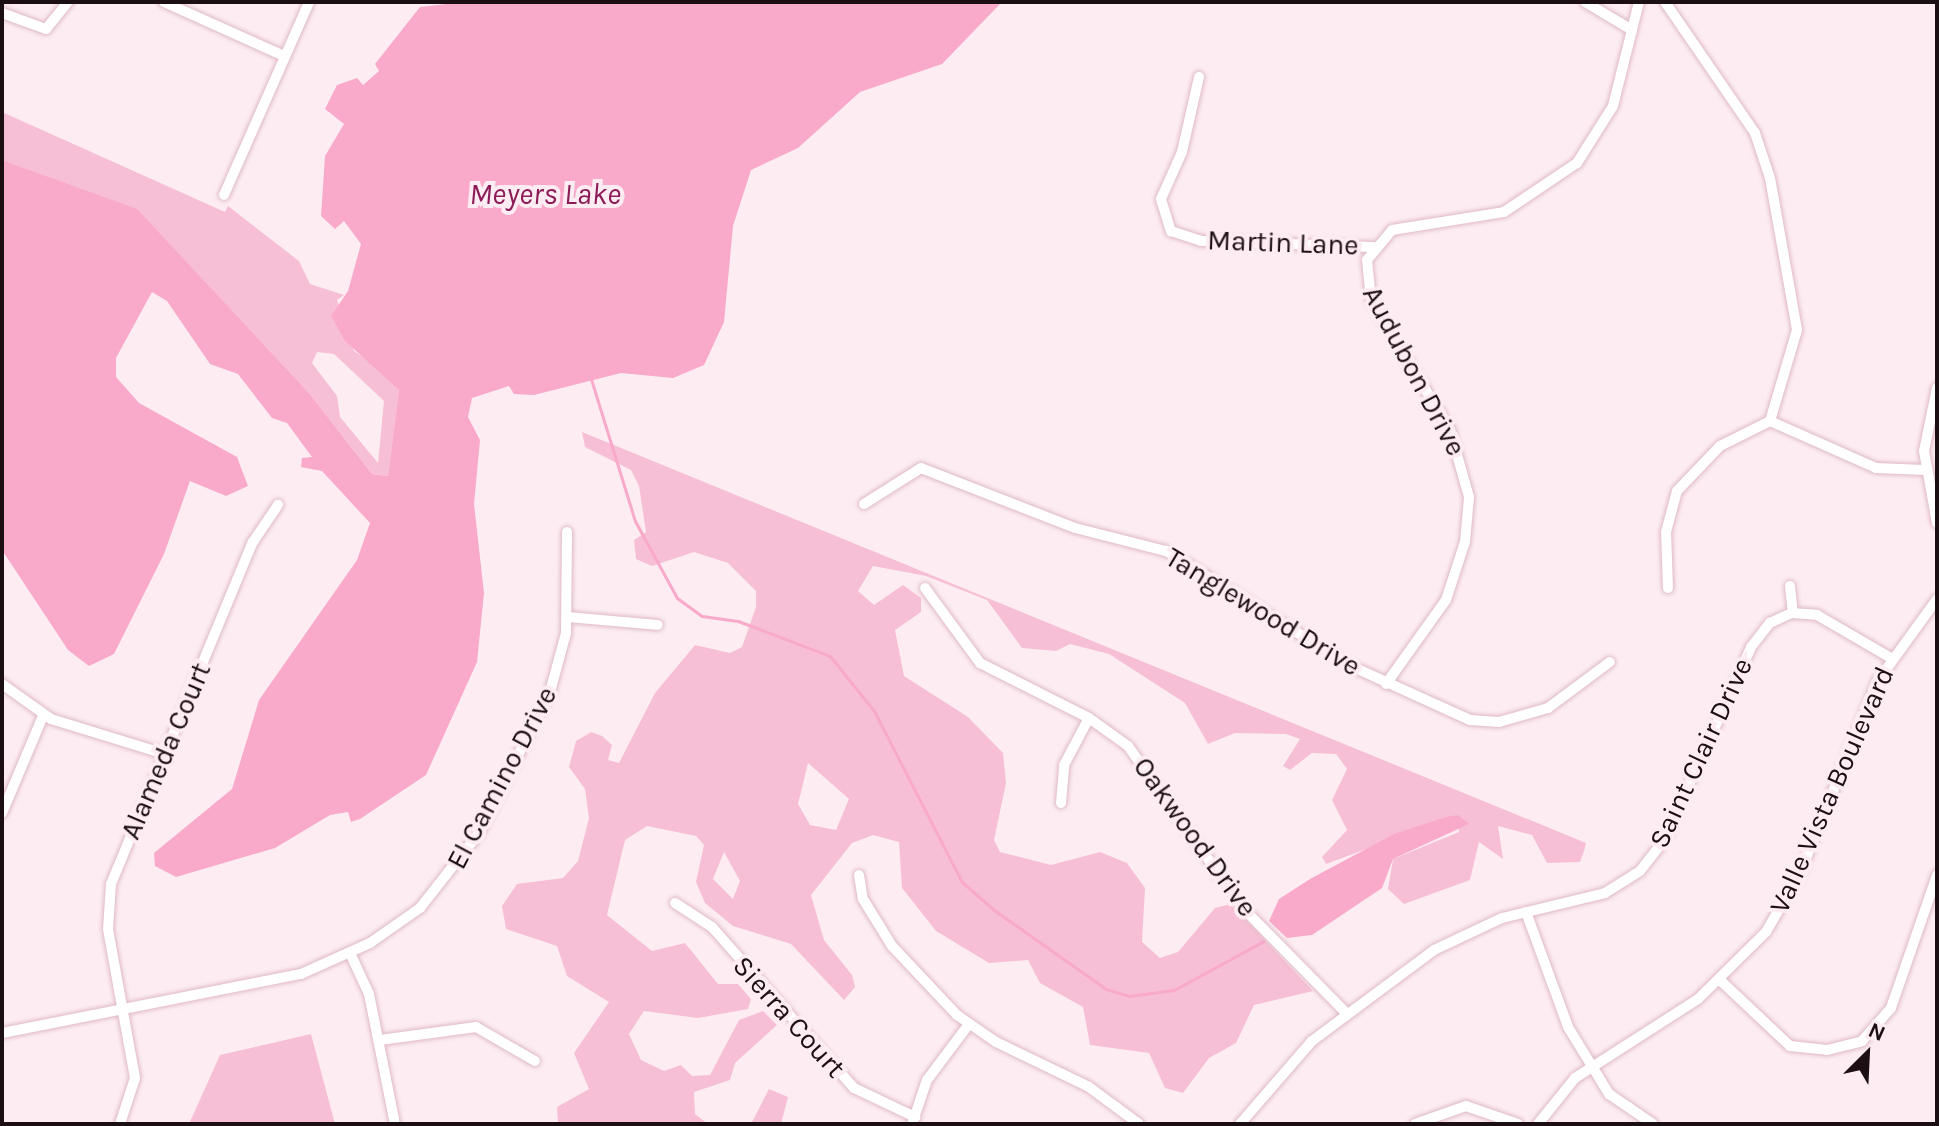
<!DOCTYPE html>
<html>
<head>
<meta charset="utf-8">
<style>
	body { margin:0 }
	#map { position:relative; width:1939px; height:1126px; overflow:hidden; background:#fdedf2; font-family:Karla,sans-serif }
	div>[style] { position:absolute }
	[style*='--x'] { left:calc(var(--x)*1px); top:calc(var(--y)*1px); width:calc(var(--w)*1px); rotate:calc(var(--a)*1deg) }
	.green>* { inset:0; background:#f7bfd5 }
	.water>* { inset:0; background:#f9a9ca }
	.stream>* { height:3px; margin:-1.5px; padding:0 1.5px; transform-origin:1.5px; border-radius:1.5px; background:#f9a9ca }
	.roads { filter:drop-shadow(0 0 2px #dfb9c8) drop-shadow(0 0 2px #dfb9c8) }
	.minor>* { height:10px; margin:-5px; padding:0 5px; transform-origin:5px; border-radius:5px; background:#fff }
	span { translate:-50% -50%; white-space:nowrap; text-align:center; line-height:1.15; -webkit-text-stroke:8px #fdedf2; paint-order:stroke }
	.street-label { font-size:28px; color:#1c0f14 }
	.water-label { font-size:30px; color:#8c1b58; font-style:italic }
	.frame { position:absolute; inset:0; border:4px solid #1c0f14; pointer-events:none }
	.north { position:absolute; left:1827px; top:1014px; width:80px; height:80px; -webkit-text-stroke:6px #fdedf2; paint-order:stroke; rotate:24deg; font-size:22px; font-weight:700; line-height:32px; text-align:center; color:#1c0f14 }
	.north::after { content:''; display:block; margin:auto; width:28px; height:36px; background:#1c0f14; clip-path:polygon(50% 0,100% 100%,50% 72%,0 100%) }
</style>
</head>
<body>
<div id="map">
	<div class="green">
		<i style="clip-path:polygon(evenodd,2px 112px,225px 212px,228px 206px,299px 261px,310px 284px,344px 295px,337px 300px,354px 351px,392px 377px,399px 391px,388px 476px,372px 474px,309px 393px,137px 210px,2px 160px,2px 112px,317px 352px,334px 354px,384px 401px,378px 463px,340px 417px,337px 396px,312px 363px,317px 352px)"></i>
		<i style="clip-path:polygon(evenodd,582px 432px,1586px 843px,1585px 848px,1580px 862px,1547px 863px,1532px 835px,1498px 826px,1503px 859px,1479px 842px,1470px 880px,1404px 904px,1388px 889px,1393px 859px,1459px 832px,1458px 815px,1326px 864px,1322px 857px,1347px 830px,1332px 800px,1347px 769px,1336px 754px,1312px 753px,1290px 770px,1283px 766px,1300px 739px,1286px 734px,1235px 733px,1208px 744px,1185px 703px,1109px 654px,1070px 644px,1056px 651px,1022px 648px,987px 600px,926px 576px,873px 566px,858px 591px,874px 605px,903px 585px,921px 598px,921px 612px,895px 630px,904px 676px,968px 717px,1003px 753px,1006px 783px,994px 840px,1000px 852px,1051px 865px,1100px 852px,1127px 863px,1145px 888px,1142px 942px,1160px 958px,1178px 952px,1215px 908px,1231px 904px,1313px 991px,1254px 1005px,1236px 1043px,1209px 1058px,1183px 1093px,1165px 1088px,1149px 1053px,1090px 1045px,1083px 1007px,1040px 983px,1028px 960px,989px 963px,936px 931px,902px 888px,899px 842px,873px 835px,852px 843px,811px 895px,824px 940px,852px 975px,855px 987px,844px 1000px,791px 944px,733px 926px,705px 903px,696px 882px,704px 845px,696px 836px,647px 826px,625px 840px,607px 915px,652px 951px,685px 943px,718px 984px,738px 984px,751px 999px,748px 1009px,698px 1018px,644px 1011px,629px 1034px,641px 1060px,664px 1071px,681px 1065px,692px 1076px,710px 1075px,739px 1020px,763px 1011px,777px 1025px,735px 1063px,730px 1080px,694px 1092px,695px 1114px,708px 1124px,558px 1124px,557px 1107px,589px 1089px,574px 1053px,609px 1002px,567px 976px,557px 946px,506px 929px,502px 906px,517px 884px,563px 878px,578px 861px,589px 818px,585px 789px,569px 767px,576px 741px,591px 732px,602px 736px,612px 745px,608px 760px,619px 763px,655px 693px,695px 645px,730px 653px,742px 647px,756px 607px,756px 591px,728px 563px,694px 552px,652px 566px,636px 559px,634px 540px,646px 532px,639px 486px,631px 470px,585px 447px,582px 432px,808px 763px,849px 799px,836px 830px,810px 825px,798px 804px,808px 763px,582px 432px,724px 852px,740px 881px,733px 899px,713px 879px,724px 852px)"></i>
		<i style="clip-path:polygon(311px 1034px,335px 1124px,379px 1124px,189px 1124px,220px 1055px)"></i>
		<i style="clip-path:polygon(769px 1089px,788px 1097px,781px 1124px,751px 1124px)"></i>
	</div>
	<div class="water">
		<i style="clip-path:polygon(464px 2px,1002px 2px,942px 64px,860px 92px,798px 148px,751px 170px,733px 226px,724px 322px,704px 365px,673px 378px,621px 373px,534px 395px,514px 394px,509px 386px,472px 398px,468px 417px,480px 440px,474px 504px,484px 593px,477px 662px,426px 775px,360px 819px,351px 822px,348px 812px,330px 815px,275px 848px,176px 877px,155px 866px,154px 853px,232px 789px,259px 700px,357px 560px,370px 523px,322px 471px,301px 467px,302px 458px,312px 457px,287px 423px,272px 418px,238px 374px,210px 364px,167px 301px,152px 292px,116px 358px,116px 377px,139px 403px,237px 457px,248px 486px,226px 496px,190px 481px,164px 554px,114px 654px,89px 666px,68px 650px,2px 550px,2px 160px,137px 209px,309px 393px,372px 474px,388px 476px,399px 390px,345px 341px,331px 316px,348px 291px,361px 244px,344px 221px,335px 229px,321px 216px,325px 156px,344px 124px,325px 109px,337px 85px,357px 78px,363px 85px,379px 71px,375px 64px,420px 7px)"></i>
		<i style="clip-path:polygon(1446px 817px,1458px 815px,1469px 824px,1393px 859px,1382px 888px,1312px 935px,1287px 938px,1269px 921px,1279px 899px,1310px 879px,1394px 834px)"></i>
	</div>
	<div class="stream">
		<i style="--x:591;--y:379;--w:149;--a:72.8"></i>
		<i style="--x:635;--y:521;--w:88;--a:61.4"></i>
		<i style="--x:677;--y:598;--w:31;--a:36"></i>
		<i style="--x:702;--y:616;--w:36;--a:8"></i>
		<i style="--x:738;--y:621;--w:98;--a:20.8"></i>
		<i style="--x:830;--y:656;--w:70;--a:51.3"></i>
		<i style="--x:874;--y:711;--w:192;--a:62.8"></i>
		<i style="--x:962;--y:882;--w:43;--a:41.2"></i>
		<i style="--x:994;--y:910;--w:137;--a:35.2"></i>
		<i style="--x:1106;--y:989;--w:24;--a:17"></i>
		<i style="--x:1129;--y:996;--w:45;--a:-7.6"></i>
		<i style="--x:1174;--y:990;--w:102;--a:-28.6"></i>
	</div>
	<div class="roads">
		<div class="minor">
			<i style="--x:164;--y:2;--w:132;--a:24.2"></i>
			<i style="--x:1585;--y:2;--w:55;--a:30.8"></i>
			<i style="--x:1665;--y:2;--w:159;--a:55.5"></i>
			<i style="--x:1755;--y:133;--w:47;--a:71.6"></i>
			<i style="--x:1770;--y:178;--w:154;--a:79.9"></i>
			<i style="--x:1797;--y:330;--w:95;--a:106.5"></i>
			<i style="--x:2;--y:13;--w:47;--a:20"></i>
			<i style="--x:46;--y:29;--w:35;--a:-51"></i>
			<i style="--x:1199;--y:77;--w:77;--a:102.8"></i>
			<i style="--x:1182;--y:152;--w:51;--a:114.1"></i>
			<i style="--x:1161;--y:199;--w:34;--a:73"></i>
			<i style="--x:1171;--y:231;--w:32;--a:18"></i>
			<i style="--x:1201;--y:241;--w:172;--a:2"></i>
			<i style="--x:224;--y:195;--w:211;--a:-66.2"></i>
			<i style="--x:1937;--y:388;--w:64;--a:101.7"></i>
			<i style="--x:1924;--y:451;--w:73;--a:79.8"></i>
			<i style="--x:1770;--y:421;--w:116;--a:23.9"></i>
			<i style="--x:1876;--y:468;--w:49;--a:2.3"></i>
			<i style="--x:864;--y:504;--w:67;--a:-32.3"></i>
			<i style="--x:921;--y:468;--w:165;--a:21.3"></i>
			<i style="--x:1075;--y:528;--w:94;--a:14.2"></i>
			<i style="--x:1166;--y:551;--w:218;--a:31.9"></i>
			<i style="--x:1351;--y:666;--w:131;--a:24.4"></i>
			<i style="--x:1470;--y:720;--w:29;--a:4"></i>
			<i style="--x:1499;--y:722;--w:51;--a:-15.9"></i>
			<i style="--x:1548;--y:708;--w:77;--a:-36.6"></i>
			<i style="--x:1790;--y:586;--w:27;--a:84"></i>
			<i style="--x:925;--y:588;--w:93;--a:53.7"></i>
			<i style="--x:980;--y:663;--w:122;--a:26.8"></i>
			<i style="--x:1089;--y:718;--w:48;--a:35.7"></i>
			<i style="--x:1128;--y:746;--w:199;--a:54.6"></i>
			<i style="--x:1243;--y:908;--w:148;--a:45.5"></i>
			<i style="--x:1668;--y:588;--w:56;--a:-92"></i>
			<i style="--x:1666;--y:532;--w:42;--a:-75"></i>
			<i style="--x:1677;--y:491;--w:62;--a:-46.3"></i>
			<i style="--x:1720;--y:446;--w:56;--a:-26.6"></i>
			<i style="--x:567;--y:617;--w:91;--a:5"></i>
			<i style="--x:2;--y:684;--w:60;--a:35.5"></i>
			<i style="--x:51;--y:719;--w:119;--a:17.1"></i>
			<i style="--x:1386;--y:684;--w:103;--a:-54.5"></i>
			<i style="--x:1446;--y:600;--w:61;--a:-71.9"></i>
			<i style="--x:1465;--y:542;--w:45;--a:-84.9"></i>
			<i style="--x:1469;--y:497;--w:70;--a:-105.8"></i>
			<i style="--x:1450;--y:430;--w:152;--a:-121.3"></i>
			<i style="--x:1371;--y:300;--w:40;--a:-95.7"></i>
			<i style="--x:1367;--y:260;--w:39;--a:-50"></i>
			<i style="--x:1392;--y:230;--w:113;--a:-9.1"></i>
			<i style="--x:1504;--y:212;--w:88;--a:-33.9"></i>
			<i style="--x:1577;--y:163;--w:67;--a:-57.7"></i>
			<i style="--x:1613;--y:106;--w:107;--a:-76"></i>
			<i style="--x:1061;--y:803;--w:38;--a:-85"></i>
			<i style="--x:1064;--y:765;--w:53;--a:-62"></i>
			<i style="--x:2;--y:813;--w:105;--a:-67.1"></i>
			<i style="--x:859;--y:875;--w:24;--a:81"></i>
			<i style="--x:863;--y:899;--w:55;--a:58.3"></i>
			<i style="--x:892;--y:946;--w:95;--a:46.7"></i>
			<i style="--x:957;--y:1015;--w:47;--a:34.7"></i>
			<i style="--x:996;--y:1042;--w:103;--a:25.8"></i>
			<i style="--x:1089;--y:1087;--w:62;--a:36.5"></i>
			<i style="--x:675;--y:903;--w:44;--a:33"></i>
			<i style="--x:712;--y:927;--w:215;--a:48.6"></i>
			<i style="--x:854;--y:1088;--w:68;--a:25.4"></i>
			<i style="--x:1526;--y:912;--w:122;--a:69.9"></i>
			<i style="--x:1568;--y:1027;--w:79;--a:58.5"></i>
			<i style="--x:1609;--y:1094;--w:53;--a:34.3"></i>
			<i style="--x:350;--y:953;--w:45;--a:65.1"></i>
			<i style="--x:369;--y:994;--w:133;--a:78.7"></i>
			<i style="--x:1721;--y:981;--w:95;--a:43.3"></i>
			<i style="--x:1790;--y:1046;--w:37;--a:6"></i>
			<i style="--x:1827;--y:1050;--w:36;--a:-14"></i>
			<i style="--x:1862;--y:1041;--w:44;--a:-48.7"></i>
			<i style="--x:1891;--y:1008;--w:141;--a:-70.9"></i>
			<i style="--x:2;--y:1033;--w:305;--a:-11.2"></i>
			<i style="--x:301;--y:974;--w:76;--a:-24.2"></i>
			<i style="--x:370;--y:943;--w:61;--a:-35"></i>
			<i style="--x:420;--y:908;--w:95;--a:-51.8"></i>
			<i style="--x:479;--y:833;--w:158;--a:-63.3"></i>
			<i style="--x:550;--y:692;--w:61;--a:-74.8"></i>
			<i style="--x:566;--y:633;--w:101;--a:-89.4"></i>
			<i style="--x:380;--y:1040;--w:97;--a:-7.7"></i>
			<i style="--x:476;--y:1027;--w:68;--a:30"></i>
			<i style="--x:120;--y:1124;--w:48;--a:-71.9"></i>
			<i style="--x:135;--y:1078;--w:151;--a:-100.3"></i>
			<i style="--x:108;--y:929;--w:45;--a:-86.2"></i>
			<i style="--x:111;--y:884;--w:370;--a:-67.5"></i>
			<i style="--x:253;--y:542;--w:45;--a:-56"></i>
			<i style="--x:912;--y:1124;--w:46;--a:-71.2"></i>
			<i style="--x:927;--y:1080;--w:70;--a:-53.1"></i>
			<i style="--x:1240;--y:1124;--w:110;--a:-49.1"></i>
			<i style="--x:1312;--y:1041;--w:152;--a:-36.7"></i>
			<i style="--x:1434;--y:950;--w:75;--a:-25.2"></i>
			<i style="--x:1502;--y:918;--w:106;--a:-13.6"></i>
			<i style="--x:1605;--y:893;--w:41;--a:-32.2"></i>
			<i style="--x:1640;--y:871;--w:39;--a:-52"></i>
			<i style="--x:1664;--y:840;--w:212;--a:-65.7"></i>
			<i style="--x:1751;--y:647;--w:31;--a:-52"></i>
			<i style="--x:1770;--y:623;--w:23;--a:-25"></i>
			<i style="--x:1791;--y:613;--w:26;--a:4"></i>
			<i style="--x:1817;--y:615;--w:86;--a:30.2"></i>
			<i style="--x:1415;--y:1124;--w:54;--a:-19.4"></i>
			<i style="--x:1466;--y:1106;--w:55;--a:19.1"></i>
			<i style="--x:1538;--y:1124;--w:59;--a:-51.2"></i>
			<i style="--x:1575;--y:1078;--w:146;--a:-32.7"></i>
			<i style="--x:1698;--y:999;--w:95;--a:-44.6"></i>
			<i style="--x:1766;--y:932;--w:68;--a:-60"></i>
			<i style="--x:1800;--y:873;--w:206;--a:-68"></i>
			<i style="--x:1877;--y:682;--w:102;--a:-54.1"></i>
		</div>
	</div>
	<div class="street-label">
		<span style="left:1283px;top:243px;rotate:2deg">Martin Lane</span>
		<span style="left:1414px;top:371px;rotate:62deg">Audubon Drive</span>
		<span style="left:1263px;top:612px;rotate:31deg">Tanglewood Drive</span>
		<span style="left:166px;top:751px;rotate:-67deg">Alameda Court</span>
		<span style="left:1701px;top:753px;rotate:-65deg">Saint Clair Drive</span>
		<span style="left:502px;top:778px;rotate:-62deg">El Camino Drive</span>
		<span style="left:1832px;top:790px;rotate:-66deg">Valle Vista Boulevard</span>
		<span style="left:1195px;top:837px;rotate:54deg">Oakwood Drive</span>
		<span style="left:789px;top:1017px;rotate:48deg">Sierra Court</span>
	</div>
	<div class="water-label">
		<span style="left:545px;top:194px">Meyers Lake</span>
	</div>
	<div class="frame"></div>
	<div class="north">N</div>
</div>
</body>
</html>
